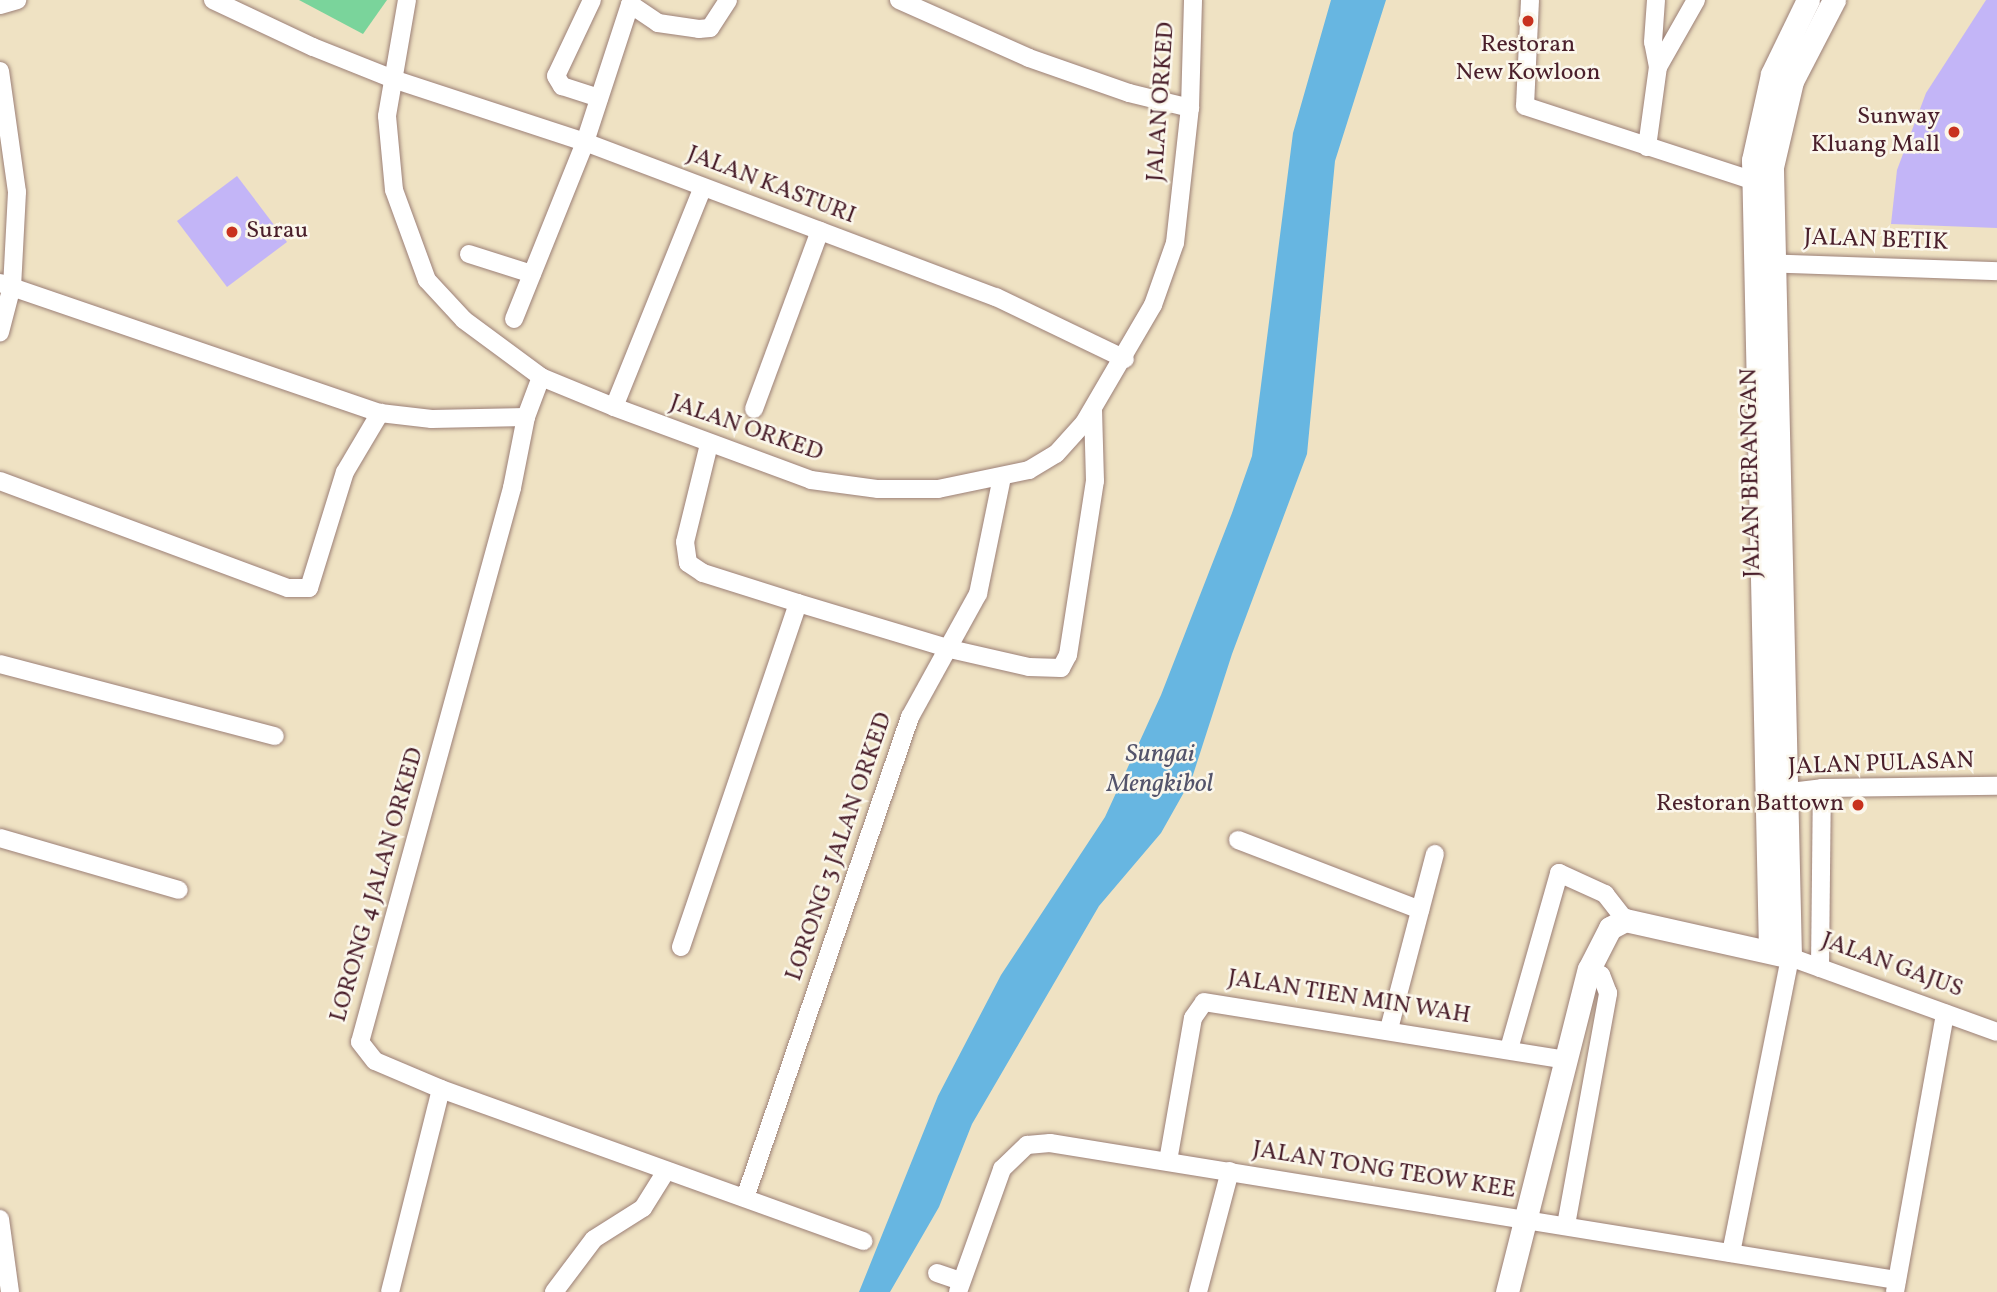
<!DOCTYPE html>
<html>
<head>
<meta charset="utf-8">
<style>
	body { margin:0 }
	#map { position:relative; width:1997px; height:1292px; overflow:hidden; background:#efe2c3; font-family:Vollkorn,serif }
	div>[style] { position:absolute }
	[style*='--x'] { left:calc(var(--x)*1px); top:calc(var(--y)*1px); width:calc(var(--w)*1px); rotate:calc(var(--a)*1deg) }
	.green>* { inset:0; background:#7ad49b }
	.water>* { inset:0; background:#67b6e1 }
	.building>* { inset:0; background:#c3b5f7 }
	.roads { filter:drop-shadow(0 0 2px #9c8077) drop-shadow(0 0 2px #9c8077) }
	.minor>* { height:18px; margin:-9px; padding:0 9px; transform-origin:9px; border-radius:9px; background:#fff }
	.tertiary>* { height:23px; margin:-11.5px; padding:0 11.5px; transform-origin:11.5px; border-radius:11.5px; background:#fff }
	.dots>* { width:19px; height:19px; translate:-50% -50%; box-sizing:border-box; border:4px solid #fbf7ec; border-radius:50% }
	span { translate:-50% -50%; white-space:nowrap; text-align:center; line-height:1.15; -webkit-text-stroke:5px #fbf7ec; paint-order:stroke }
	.poi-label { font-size:24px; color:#4a1f2b }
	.right { translate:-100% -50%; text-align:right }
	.left { translate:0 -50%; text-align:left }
	.street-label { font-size:24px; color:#4a1f2b }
	.water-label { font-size:26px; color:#54546b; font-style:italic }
</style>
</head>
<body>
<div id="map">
	<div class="green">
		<i style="clip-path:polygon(299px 0,387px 0,363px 34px)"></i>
	</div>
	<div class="water">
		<i style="clip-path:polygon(1331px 0,1386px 0,1335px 161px,1307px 454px,1232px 654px,1192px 778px,1161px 833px,1099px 906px,972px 1124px,939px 1207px,890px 1292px,859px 1292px,938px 1096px,1001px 975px,1105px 817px,1161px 695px,1232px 513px,1252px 456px,1293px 133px)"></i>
	</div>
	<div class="building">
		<i style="clip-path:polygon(1986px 0,1997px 0,1997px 228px,1891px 224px,1897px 170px,1926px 93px)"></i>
		<i style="clip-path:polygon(237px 176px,287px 242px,227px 287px,177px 221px)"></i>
	</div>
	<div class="roads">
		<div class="minor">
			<i style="--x:213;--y:0;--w:110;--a:25.2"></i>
			<i style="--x:313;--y:47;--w:86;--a:21.8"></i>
			<i style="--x:393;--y:79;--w:202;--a:18.2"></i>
			<i style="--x:585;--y:142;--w:439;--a:20.7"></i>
			<i style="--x:996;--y:297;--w:143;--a:25.7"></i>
			<i style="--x:407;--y:0;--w:118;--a:99.8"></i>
			<i style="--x:387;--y:116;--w:74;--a:84.6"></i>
			<i style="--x:394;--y:190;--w:96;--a:69.9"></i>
			<i style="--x:427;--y:280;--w:54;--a:47.2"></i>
			<i style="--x:464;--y:320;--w:96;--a:36.5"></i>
			<i style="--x:541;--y:377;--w:79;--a:22.3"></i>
			<i style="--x:614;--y:407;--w:210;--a:20.3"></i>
			<i style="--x:811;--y:480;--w:68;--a:7.7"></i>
			<i style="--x:878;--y:489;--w:60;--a:0"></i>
			<i style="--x:938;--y:489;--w:93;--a:-11.8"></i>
			<i style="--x:1029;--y:470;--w:31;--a:-31"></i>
			<i style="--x:1056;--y:454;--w:42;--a:-47.9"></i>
			<i style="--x:1084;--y:423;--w:137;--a:-59.7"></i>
			<i style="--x:1153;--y:305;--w:66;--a:-70.5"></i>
			<i style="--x:1175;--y:243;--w:136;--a:-83.7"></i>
			<i style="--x:1190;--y:108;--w:108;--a:-88.4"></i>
			<i style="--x:592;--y:0;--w:84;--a:115.3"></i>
			<i style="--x:556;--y:76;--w:12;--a:59"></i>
			<i style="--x:562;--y:86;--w:39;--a:18"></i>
			<i style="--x:899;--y:0;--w:142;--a:24"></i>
			<i style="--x:1029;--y:58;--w:106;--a:19.3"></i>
			<i style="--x:1129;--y:93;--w:63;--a:13.8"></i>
			<i style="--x:1530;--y:0;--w:106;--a:92.7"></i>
			<i style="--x:1525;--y:106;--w:250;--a:18.1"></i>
			<i style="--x:0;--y:5;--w:18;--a:-16"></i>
			<i style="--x:1658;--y:67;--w:77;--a:-60.4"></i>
			<i style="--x:0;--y:71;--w:122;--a:82"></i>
			<i style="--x:17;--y:192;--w:94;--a:93"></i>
			<i style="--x:12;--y:286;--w:48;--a:104.6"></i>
			<i style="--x:1647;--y:147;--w:81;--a:-82.2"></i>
			<i style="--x:1658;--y:67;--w:25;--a:-101"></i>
			<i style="--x:1653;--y:42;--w:42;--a:-85.9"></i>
			<i style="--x:469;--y:254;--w:66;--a:17.6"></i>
			<i style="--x:1763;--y:263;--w:234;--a:2"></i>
			<i style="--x:0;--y:283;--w:402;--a:18.9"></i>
			<i style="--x:380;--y:413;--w:52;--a:6.6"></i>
			<i style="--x:432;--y:419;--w:94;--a:-1.2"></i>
			<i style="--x:514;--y:319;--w:191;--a:-68.1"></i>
			<i style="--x:585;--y:142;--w:145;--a:-71.9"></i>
			<i style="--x:630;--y:4;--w:34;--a:34"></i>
			<i style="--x:658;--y:23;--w:41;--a:8.3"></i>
			<i style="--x:699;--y:29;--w:11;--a:-5"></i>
			<i style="--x:710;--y:28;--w:33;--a:-57"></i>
			<i style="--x:541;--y:377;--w:43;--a:110.6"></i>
			<i style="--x:526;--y:417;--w:72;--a:101.2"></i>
			<i style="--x:512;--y:488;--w:574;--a:105.34"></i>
			<i style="--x:360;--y:1042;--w:24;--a:52"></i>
			<i style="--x:375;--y:1061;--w:72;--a:23"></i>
			<i style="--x:441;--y:1089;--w:449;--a:19.8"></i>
			<i style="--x:614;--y:407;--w:237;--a:-68"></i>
			<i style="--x:754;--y:409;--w:190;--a:-69.7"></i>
			<i style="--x:0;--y:481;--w:307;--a:20.4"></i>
			<i style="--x:288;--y:588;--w:21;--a:0"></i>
			<i style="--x:309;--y:588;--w:121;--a:-72.8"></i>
			<i style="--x:345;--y:472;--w:69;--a:-59.3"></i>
			<i style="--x:798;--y:603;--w:159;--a:16.8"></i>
			<i style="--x:950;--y:649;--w:81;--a:12.8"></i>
			<i style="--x:1029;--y:667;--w:32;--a:2"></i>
			<i style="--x:1061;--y:668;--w:15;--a:-62"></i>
			<i style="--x:1068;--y:655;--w:176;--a:-81.2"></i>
			<i style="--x:1095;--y:481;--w:72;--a:-91.6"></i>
			<i style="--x:0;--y:664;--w:284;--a:14.7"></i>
			<i style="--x:1774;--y:794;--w:48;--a:-7.1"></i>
			<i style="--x:1822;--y:788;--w:175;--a:-0.7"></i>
			<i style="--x:0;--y:838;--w:186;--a:16.2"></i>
			<i style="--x:1238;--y:840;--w:195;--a:21"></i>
			<i style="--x:681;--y:947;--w:363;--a:-71.2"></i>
			<i style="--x:798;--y:603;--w:100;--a:-162.5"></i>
			<i style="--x:703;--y:573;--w:18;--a:-146"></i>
			<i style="--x:688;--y:563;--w:21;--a:-98"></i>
			<i style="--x:685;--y:542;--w:101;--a:-76.2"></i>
			<i style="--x:1820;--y:968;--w:180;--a:-89.4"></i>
			<i style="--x:1389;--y:1029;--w:181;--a:-75.3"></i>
			<i style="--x:1509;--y:1049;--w:183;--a:-74.1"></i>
			<i style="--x:1559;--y:873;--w:51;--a:24.5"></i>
			<i style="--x:1605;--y:894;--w:33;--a:52"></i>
			<i style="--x:1168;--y:1161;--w:145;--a:-80.1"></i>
			<i style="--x:1193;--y:1018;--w:19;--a:-55"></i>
			<i style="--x:1204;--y:1002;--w:367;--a:9.1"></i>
			<i style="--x:745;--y:1198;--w:509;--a:-71.07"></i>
			<i style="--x:910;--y:717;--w:141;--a:-61.1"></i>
			<i style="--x:978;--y:594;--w:119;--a:-78.4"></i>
			<i style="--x:0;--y:1219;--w:74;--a:82.2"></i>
			<i style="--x:1566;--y:1225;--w:236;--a:-79.7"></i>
			<i style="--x:1608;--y:993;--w:19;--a:-111"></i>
			<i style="--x:1601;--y:975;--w:13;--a:-153"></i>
			<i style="--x:1731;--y:1253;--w:302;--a:-78.7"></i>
			<i style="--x:1790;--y:957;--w:220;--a:19.9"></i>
			<i style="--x:937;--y:1273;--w:24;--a:19"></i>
			<i style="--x:390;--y:1292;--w:209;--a:-75.9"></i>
			<i style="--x:554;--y:1292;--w:66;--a:-53"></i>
			<i style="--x:594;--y:1239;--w:58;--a:-32.3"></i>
			<i style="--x:643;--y:1208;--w:44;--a:-58.1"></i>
			<i style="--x:958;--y:1292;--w:131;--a:-70.3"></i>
			<i style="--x:1002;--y:1169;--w:35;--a:-44"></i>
			<i style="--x:1027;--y:1145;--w:23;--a:-5"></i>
			<i style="--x:1050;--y:1143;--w:858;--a:9.19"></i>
			<i style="--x:1198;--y:1292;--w:125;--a:-75.2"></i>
			<i style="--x:1895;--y:1292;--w:283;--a:-79.8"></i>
		</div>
		<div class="tertiary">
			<i style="--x:1770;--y:951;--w:791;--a:-91.23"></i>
			<i style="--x:1753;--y:160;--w:88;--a:-77.5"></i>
			<i style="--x:1772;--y:74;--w:82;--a:-64.1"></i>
			<i style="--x:1507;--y:1292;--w:333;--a:-75.8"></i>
			<i style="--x:1589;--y:969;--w:46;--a:-62.9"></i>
			<i style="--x:1610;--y:928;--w:17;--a:-28"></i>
			<i style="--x:1625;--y:920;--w:169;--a:12.6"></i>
			<i style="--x:1790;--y:957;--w:790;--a:-91.31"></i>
			<i style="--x:1772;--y:167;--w:88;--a:-76.9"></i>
			<i style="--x:1792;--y:81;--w:91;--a:-62.6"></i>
		</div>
	</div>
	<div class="dots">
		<i style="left:1528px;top:21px;background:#c8321e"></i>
		<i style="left:1954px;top:132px;background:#c8321e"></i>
		<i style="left:232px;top:232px;background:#c8321e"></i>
		<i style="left:1858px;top:805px;background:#c8321e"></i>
	</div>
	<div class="poi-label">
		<span style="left:1528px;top:60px">Restoran<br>New Kowloon</span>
		<span class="right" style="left:1940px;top:132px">Sunway<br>Kluang Mall</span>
		<span class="left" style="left:246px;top:232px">Surau</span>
		<span class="right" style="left:1844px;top:805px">Restoran Battown</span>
	</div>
	<div class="street-label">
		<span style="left:1162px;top:102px;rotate:-86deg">JALAN ORKED</span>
		<span style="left:771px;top:186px;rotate:21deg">JALAN KASTURI</span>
		<span style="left:1876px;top:241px;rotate:2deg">JALAN BETIK</span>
		<span style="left:746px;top:429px;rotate:19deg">JALAN ORKED</span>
		<span style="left:1752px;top:473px;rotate:-91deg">JALAN BERANGAN</span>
		<span style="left:1881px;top:765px;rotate:-2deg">JALAN PULASAN</span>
		<span style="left:840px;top:847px;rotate:-71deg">LORONG 3 JALAN ORKED</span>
		<span style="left:378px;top:885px;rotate:-74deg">LORONG 4 JALAN ORKED</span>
		<span style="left:1892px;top:966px;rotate:20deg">JALAN GAJUS</span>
		<span style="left:1349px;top:998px;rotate:9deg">JALAN TIEN MIN WAH</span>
		<span style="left:1384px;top:1171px;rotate:9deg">JALAN TONG TEOW KEE</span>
	</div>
	<div class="water-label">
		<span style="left:1160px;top:770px">Sungai<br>Mengkibol</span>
	</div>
</div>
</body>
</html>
